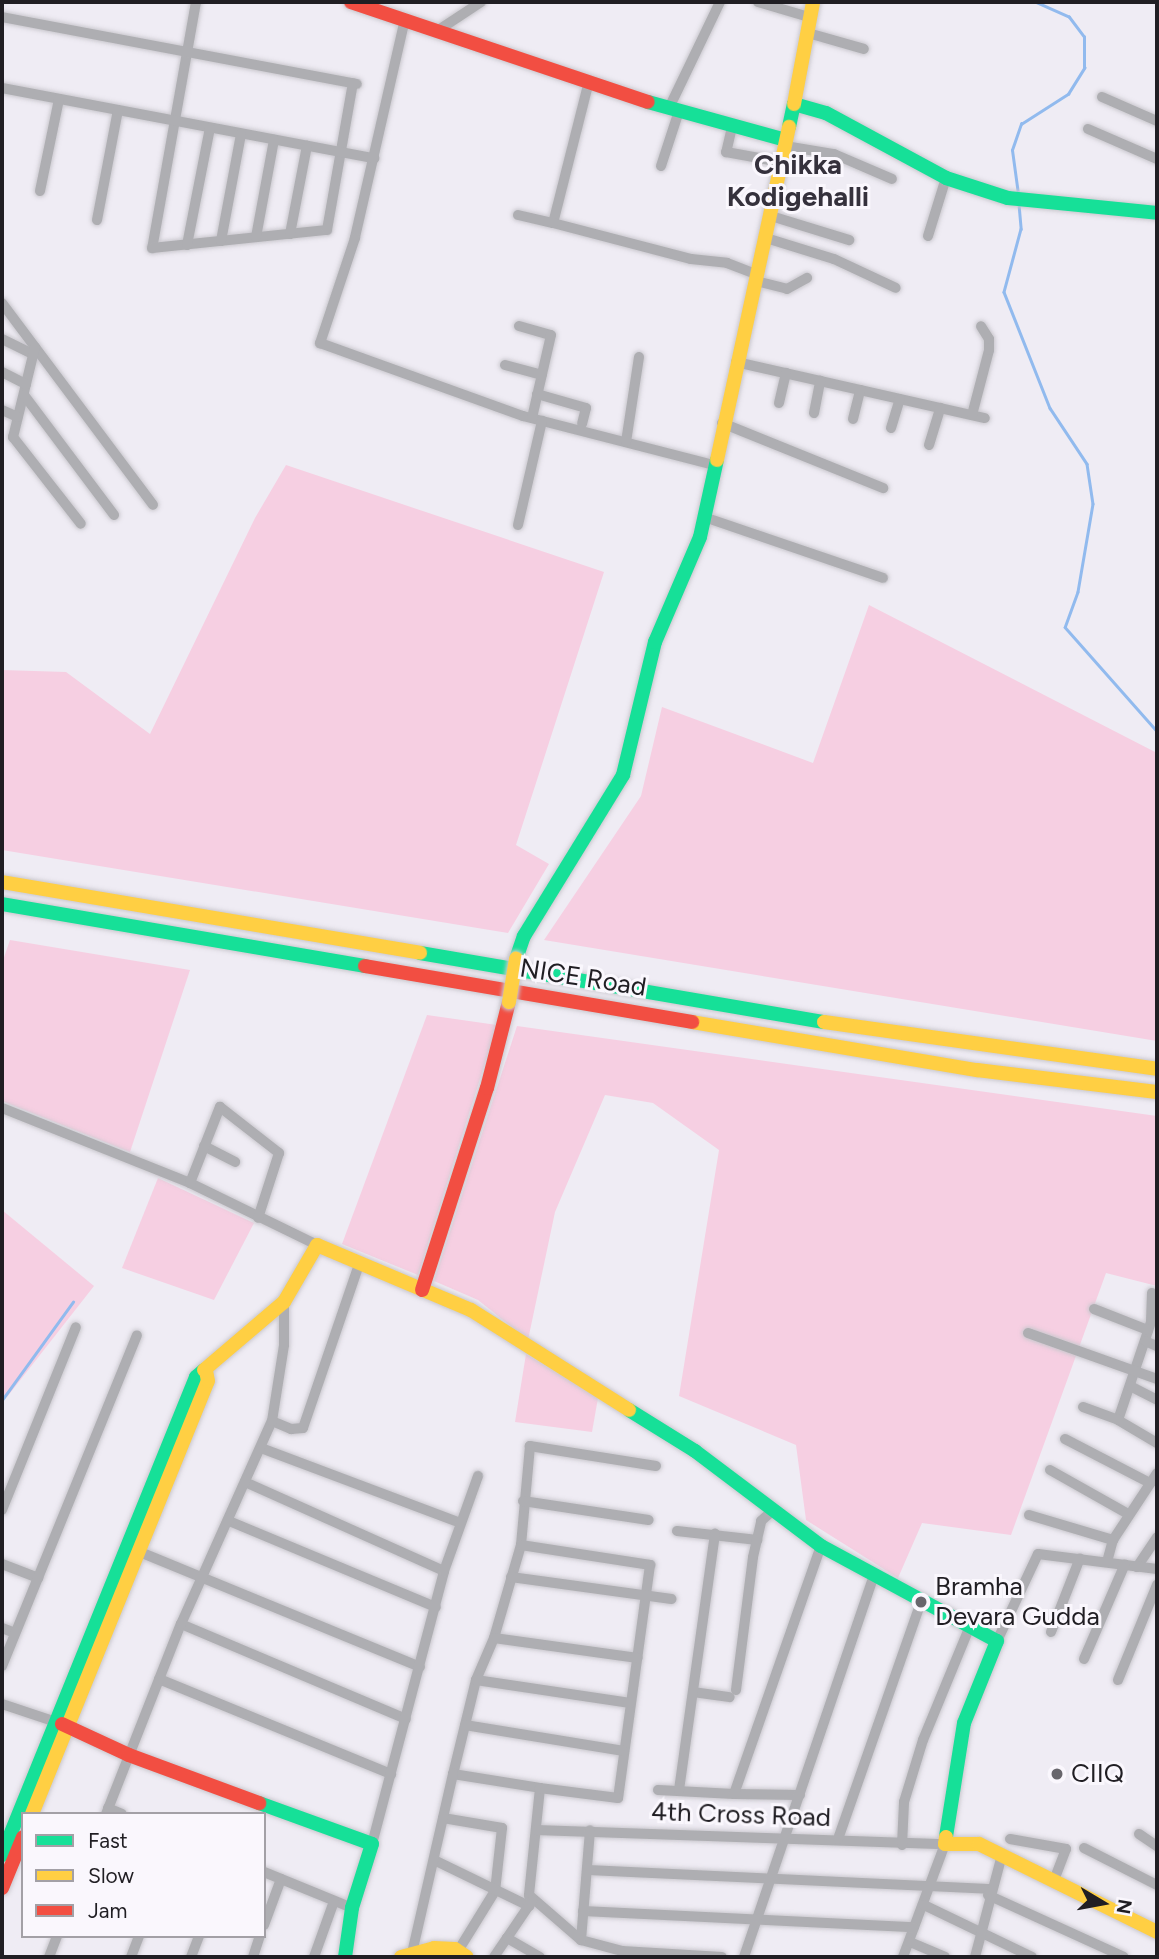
<!DOCTYPE html>
<html>
<head>
<meta charset="utf-8">
<style>
	body { margin:0 }
	#map { position:relative; width:1159px; height:1959px; overflow:hidden; background:#efecf4; font-family:Figtree,sans-serif }
	div>[style] { position:absolute }
	[style*='--x'] { left:calc(var(--x)*1px); top:calc(var(--y)*1px); width:calc(var(--w)*1px); rotate:calc(var(--a)*1deg) }
	.green>* { inset:0; background:#f6cfe2 }
	.stream>* { height:2.5px; margin:-1.25px; padding:0 1.25px; transform-origin:1.25px; border-radius:1.25px; background:#91baee }
	.roads { filter:drop-shadow(0 0 2px #cac8ce) drop-shadow(0 0 2px #cac8ce) }
	.street>* { height:10px; margin:-5px; padding:0 5px; transform-origin:5px; border-radius:5px; background:#aeaeb2 }
	.fast>* { height:14px; margin:-7px; padding:0 7px; transform-origin:7px; border-radius:7px; background:#16e098 }
	.slow>* { height:14px; margin:-7px; padding:0 7px; transform-origin:7px; border-radius:7px; background:#ffcf43 }
	.jam>* { height:14px; margin:-7px; padding:0 7px; transform-origin:7px; border-radius:7px; background:#f24e42 }
	.bridges { filter:drop-shadow(0 0 2px #cac8ce) drop-shadow(0 0 2px #cac8ce) }
	.slow-bridge>* { height:14px; margin:-7px; padding:0 7px; transform-origin:7px; border-radius:7px; background:#ffcf43 }
	.dots>* { width:19px; height:19px; translate:-50% -50%; box-sizing:border-box; border:4px solid #faf7fd; border-radius:50% }
	span { translate:-50% -50%; white-space:nowrap; text-align:center; line-height:1.15; -webkit-text-stroke:6px #faf7fd; paint-order:stroke }
	.street-label { font-size:26px; color:#201e23 }
	.poi-label { font-size:26px; color:#201e23 }
	.left { translate:0 -50%; text-align:left }
	.neighbourhood-label { font-size:28px; color:#35313c; font-weight:700 }
	.frame { position:absolute; inset:0; border:4px solid #201e23; pointer-events:none }
	.legend { position:absolute; left:21px; top:1812px; width:245px; height:126px; box-sizing:border-box; background:#faf7fd; border:2px solid #a3a0a6; margin:0; padding:9px 12px; list-style:none; font-size:21px; color:#201e23 }
	.legend li { display:flex; align-items:center; gap:14px; height:35px }
	.legend b { width:35px; border:2px solid #a3a0a6 }
	.north { position:absolute; left:1068px; top:1868px; width:70px; height:70px; -webkit-text-stroke:5px #faf7fd; paint-order:stroke; rotate:100deg; font-size:19px; font-weight:700; line-height:28px; text-align:center; color:#201e23 }
	.north::after { content:''; display:block; margin:auto; width:24px; height:32px; background:#201e23; clip-path:polygon(50% 0,100% 100%,50% 72%,0 100%) }
</style>
</head>
<body>
<div id="map">
	<div class="green">
		<i style="clip-path:polygon(286px 465px,604px 572px,516px 845px,549px 864px,508px 933px,2px 850px,2px 670px,66px 672px,150px 734px,255px 518px)"></i>
		<i style="clip-path:polygon(869px 605px,1157px 753px,1157px 1041px,544px 940px,641px 796px,662px 707px,813px 763px)"></i>
		<i style="clip-path:polygon(10px 940px,190px 970px,130px 1152px,2px 1101px,2px 963px)"></i>
		<i style="clip-path:polygon(427px 1015px,497px 1025px,418px 1275px,342px 1244px)"></i>
		<i style="clip-path:polygon(517px 1026px,1157px 1116px,1157px 1286px,1106px 1273px,1011px 1535px,922px 1523px,898px 1578px,806px 1520px,796px 1445px,679px 1396px,719px 1150px,653px 1103px,605px 1095px,555px 1212px,528px 1340px,478px 1300px,434px 1281px)"></i>
		<i style="clip-path:polygon(158px 1178px,254px 1223px,214px 1300px,122px 1268px)"></i>
		<i style="clip-path:polygon(2px 1210px,94px 1286px,7px 1397px,2px 1393px)"></i>
		<i style="clip-path:polygon(526px 1354px,598px 1398px,592px 1432px,515px 1422px)"></i>
	</div>
	<div class="stream">
		<i style="--x:1018;--y:194;--w:44;--a:-97.8"></i>
		<i style="--x:1012;--y:150;--w:28;--a:-71"></i>
		<i style="--x:1021;--y:124;--w:56;--a:-32.6"></i>
		<i style="--x:1068;--y:94;--w:31;--a:-58"></i>
		<i style="--x:1084;--y:68;--w:31;--a:-90"></i>
		<i style="--x:1084;--y:37;--w:25;--a:-127"></i>
		<i style="--x:1069;--y:17;--w:37;--a:-156"></i>
		<i style="--x:1019;--y:204;--w:25;--a:85"></i>
		<i style="--x:1021;--y:229;--w:65;--a:105.1"></i>
		<i style="--x:1004;--y:292;--w:125;--a:68.4"></i>
		<i style="--x:1050;--y:408;--w:67;--a:56.5"></i>
		<i style="--x:1087;--y:464;--w:40;--a:81.5"></i>
		<i style="--x:1093;--y:504;--w:89;--a:99.7"></i>
		<i style="--x:1078;--y:592;--w:37;--a:110"></i>
		<i style="--x:1065;--y:627;--w:139;--a:48.5"></i>
		<i style="--x:2;--y:1400;--w:121;--a:-54.1"></i>
	</div>
	<div class="roads">
		<div class="street">
			<i style="--x:196;--y:2;--w:250;--a:100.1"></i>
			<i style="--x:152;--y:248;--w:176;--a:-5.9"></i>
			<i style="--x:327;--y:230;--w:149;--a:-80"></i>
			<i style="--x:758;--y:2;--w:53;--a:16.4"></i>
			<i style="--x:2;--y:17;--w:361;--a:10.7"></i>
			<i style="--x:405;--y:19;--w:225;--a:102.9"></i>
			<i style="--x:355;--y:238;--w:111;--a:108.4"></i>
			<i style="--x:320;--y:343;--w:216;--a:19.8"></i>
			<i style="--x:523;--y:416;--w:197;--a:14.4"></i>
			<i style="--x:437;--y:31;--w:53;--a:-33.4"></i>
			<i style="--x:808;--y:33;--w:58;--a:15.9"></i>
			<i style="--x:588;--y:85;--w:142;--a:104.2"></i>
			<i style="--x:553;--y:223;--w:143;--a:14.6"></i>
			<i style="--x:691;--y:259;--w:36;--a:6"></i>
			<i style="--x:727;--y:263;--w:33;--a:21"></i>
			<i style="--x:2;--y:88;--w:379;--a:10.7"></i>
			<i style="--x:1102;--y:97;--w:60;--a:23.6"></i>
			<i style="--x:669;--y:108;--w:118;--a:-64.3"></i>
			<i style="--x:732;--y:127;--w:26;--a:103"></i>
			<i style="--x:726;--y:152;--w:56;--a:10.3"></i>
			<i style="--x:1088;--y:129;--w:75;--a:23.5"></i>
			<i style="--x:785;--y:146;--w:50;--a:9.3"></i>
			<i style="--x:834;--y:154;--w:63;--a:23.3"></i>
			<i style="--x:661;--y:166;--w:58;--a:-71.9"></i>
			<i style="--x:40;--y:191;--w:94;--a:-78.3"></i>
			<i style="--x:518;--y:215;--w:36;--a:13"></i>
			<i style="--x:771;--y:216;--w:82;--a:17.1"></i>
			<i style="--x:97;--y:220;--w:112;--a:-79.2"></i>
			<i style="--x:290;--y:234;--w:90;--a:-79.1"></i>
			<i style="--x:928;--y:236;--w:61;--a:-72.8"></i>
			<i style="--x:256;--y:237;--w:99;--a:-79.5"></i>
			<i style="--x:766;--y:238;--w:71;--a:17.2"></i>
			<i style="--x:834;--y:259;--w:68;--a:25.1"></i>
			<i style="--x:221;--y:241;--w:109;--a:-79.4"></i>
			<i style="--x:187;--y:245;--w:119;--a:-78.9"></i>
			<i style="--x:756;--y:281;--w:32;--a:14"></i>
			<i style="--x:787;--y:289;--w:23;--a:-29"></i>
			<i style="--x:2;--y:303;--w:252;--a:53.2"></i>
			<i style="--x:519;--y:326;--w:33;--a:16"></i>
			<i style="--x:551;--y:335;--w:85;--a:102.9"></i>
			<i style="--x:2;--y:339;--w:34;--a:26"></i>
			<i style="--x:35;--y:347;--w:93;--a:103.7"></i>
			<i style="--x:13;--y:437;--w:110;--a:52"></i>
			<i style="--x:736;--y:362;--w:255;--a:12.7"></i>
			<i style="--x:505;--y:365;--w:38;--a:15"></i>
			<i style="--x:2;--y:372;--w:27;--a:27"></i>
			<i style="--x:537;--y:394;--w:51;--a:15.9"></i>
			<i style="--x:586;--y:408;--w:16;--a:104"></i>
			<i style="--x:24;--y:395;--w:150;--a:53.1"></i>
			<i style="--x:779;--y:403;--w:31;--a:-77"></i>
			<i style="--x:2;--y:410;--w:17;--a:24"></i>
			<i style="--x:814;--y:413;--w:33;--a:-79"></i>
			<i style="--x:972;--y:415;--w:67;--a:-75.3"></i>
			<i style="--x:989;--y:350;--w:11;--a:-90"></i>
			<i style="--x:989;--y:339;--w:15;--a:-122"></i>
			<i style="--x:853;--y:419;--w:30;--a:-76"></i>
			<i style="--x:722;--y:423;--w:174;--a:22"></i>
			<i style="--x:891;--y:428;--w:30;--a:-73"></i>
			<i style="--x:626;--y:442;--w:86;--a:-81.3"></i>
			<i style="--x:929;--y:445;--w:39;--a:-73"></i>
			<i style="--x:704;--y:517;--w:189;--a:18.8"></i>
			<i style="--x:518;--y:525;--w:107;--a:-77"></i>
			<i style="--x:2;--y:1108;--w:202;--a:21.7"></i>
			<i style="--x:190;--y:1183;--w:141;--a:26"></i>
			<i style="--x:204;--y:1146;--w:35;--a:27"></i>
			<i style="--x:190;--y:1183;--w:82;--a:-68.5"></i>
			<i style="--x:220;--y:1107;--w:75;--a:37.9"></i>
			<i style="--x:279;--y:1153;--w:68;--a:107.9"></i>
			<i style="--x:1152;--y:1293;--w:29;--a:92"></i>
			<i style="--x:1151;--y:1322;--w:103;--a:108.6"></i>
			<i style="--x:1118;--y:1420;--w:45;--a:30.5"></i>
			<i style="--x:1094;--y:1309;--w:58;--a:21.3"></i>
			<i style="--x:1028;--y:1333;--w:137;--a:19.6"></i>
			<i style="--x:1145;--y:1341;--w:13;--a:23"></i>
			<i style="--x:1130;--y:1386;--w:30;--a:27"></i>
			<i style="--x:1083;--y:1407;--w:37;--a:20"></i>
			<i style="--x:272;--y:1421;--w:21;--a:23"></i>
			<i style="--x:291;--y:1429;--w:12;--a:-5"></i>
			<i style="--x:303;--y:1428;--w:173;--a:-71.1"></i>
			<i style="--x:1065;--y:1439;--w:96;--a:27.4"></i>
			<i style="--x:261;--y:1448;--w:210;--a:20.6"></i>
			<i style="--x:656;--y:1466;--w:128;--a:-171"></i>
			<i style="--x:530;--y:1446;--w:99;--a:95.2"></i>
			<i style="--x:521;--y:1545;--w:97;--a:106.2"></i>
			<i style="--x:494;--y:1638;--w:46;--a:113.2"></i>
			<i style="--x:476;--y:1680;--w:97;--a:103.7"></i>
			<i style="--x:453;--y:1774;--w:88;--a:9.1"></i>
			<i style="--x:540;--y:1788;--w:108;--a:95.9"></i>
			<i style="--x:529;--y:1895;--w:69;--a:40.9"></i>
			<i style="--x:581;--y:1940;--w:42;--a:15"></i>
			<i style="--x:622;--y:1951;--w:100;--a:3.4"></i>
			<i style="--x:1050;--y:1470;--w:90;--a:29.4"></i>
			<i style="--x:245;--y:1482;--w:218;--a:24.1"></i>
			<i style="--x:523;--y:1501;--w:127;--a:8.6"></i>
			<i style="--x:2;--y:1510;--w:197;--a:-68"></i>
			<i style="--x:1029;--y:1515;--w:88;--a:16.6"></i>
			<i style="--x:229;--y:1521;--w:224;--a:22.6"></i>
			<i style="--x:677;--y:1531;--w:81;--a:6.4"></i>
			<i style="--x:521;--y:1545;--w:131;--a:8.8"></i>
			<i style="--x:650;--y:1565;--w:235;--a:97.8"></i>
			<i style="--x:618;--y:1798;--w:79;--a:-172.7"></i>
			<i style="--x:135;--y:1550;--w:308;--a:22.3"></i>
			<i style="--x:1107;--y:1562;--w:23;--a:-75"></i>
			<i style="--x:1113;--y:1540;--w:80;--a:-56.7"></i>
			<i style="--x:2;--y:1564;--w:39;--a:21"></i>
			<i style="--x:1137;--y:1567;--w:36;--a:-56"></i>
			<i style="--x:511;--y:1577;--w:162;--a:7.8"></i>
			<i style="--x:181;--y:1624;--w:244;--a:22.9"></i>
			<i style="--x:2;--y:1628;--w:14;--a:21"></i>
			<i style="--x:1051;--y:1632;--w:79;--a:-68.6"></i>
			<i style="--x:494;--y:1638;--w:145;--a:7.9"></i>
			<i style="--x:997;--y:1641;--w:96;--a:-64.8"></i>
			<i style="--x:1038;--y:1554;--w:120;--a:7.2"></i>
			<i style="--x:1084;--y:1659;--w:103;--a:-66.7"></i>
			<i style="--x:2;--y:1666;--w:357;--a:-67.8"></i>
			<i style="--x:159;--y:1679;--w:251;--a:22.3"></i>
			<i style="--x:476;--y:1680;--w:156;--a:8.5"></i>
			<i style="--x:1118;--y:1680;--w:103;--a:-67.7"></i>
			<i style="--x:736;--y:1690;--w:134;--a:-82.7"></i>
			<i style="--x:753;--y:1557;--w:37;--a:-77"></i>
			<i style="--x:761;--y:1521;--w:15;--a:-42"></i>
			<i style="--x:693;--y:1692;--w:37;--a:8"></i>
			<i style="--x:2;--y:1704;--w:57;--a:18.4"></i>
			<i style="--x:465;--y:1725;--w:161;--a:9.3"></i>
			<i style="--x:658;--y:1790;--w:76;--a:3"></i>
			<i style="--x:679;--y:1790;--w:259;--a:-82"></i>
			<i style="--x:800;--y:1795;--w:66;--a:-179.1"></i>
			<i style="--x:734;--y:1794;--w:263;--a:-70.7"></i>
			<i style="--x:108;--y:1808;--w:15;--a:23"></i>
			<i style="--x:106;--y:1814;--w:204;--a:-68.5"></i>
			<i style="--x:181;--y:1624;--w:222;--a:-65.9"></i>
			<i style="--x:272;--y:1421;--w:77;--a:-81"></i>
			<i style="--x:284;--y:1345;--w:43;--a:-90"></i>
			<i style="--x:443;--y:1818;--w:60;--a:9.6"></i>
			<i style="--x:502;--y:1828;--w:63;--a:96.3"></i>
			<i style="--x:495;--y:1891;--w:70;--a:121.7"></i>
			<i style="--x:536;--y:1830;--w:409;--a:2"></i>
			<i style="--x:945;--y:1844;--w:121;--a:110.4"></i>
			<i style="--x:1139;--y:1834;--w:22;--a:34"></i>
			<i style="--x:838;--y:1839;--w:251;--a:-70.7"></i>
			<i style="--x:1010;--y:1839;--w:57;--a:10.1"></i>
			<i style="--x:1066;--y:1849;--w:34;--a:111"></i>
			<i style="--x:372;--y:1844;--w:282;--a:-75.2"></i>
			<i style="--x:444;--y:1571;--w:101;--a:-70.3"></i>
			<i style="--x:902;--y:1845;--w:43;--a:-87.3"></i>
			<i style="--x:904;--y:1802;--w:65;--a:-73"></i>
			<i style="--x:923;--y:1740;--w:123;--a:-67.6"></i>
			<i style="--x:1084;--y:1848;--w:82;--a:26.9"></i>
			<i style="--x:434;--y:1860;--w:106;--a:25.8"></i>
			<i style="--x:588;--y:1870;--w:401;--a:2.7"></i>
			<i style="--x:264;--y:1872;--w:95;--a:22.2"></i>
			<i style="--x:988;--y:1895;--w:149;--a:24.5"></i>
			<i style="--x:924;--y:1905;--w:120;--a:25.7"></i>
			<i style="--x:583;--y:1911;--w:331;--a:2.8"></i>
			<i style="--x:264;--y:1925;--w:49;--a:-69.7"></i>
			<i style="--x:507;--y:1938;--w:45;--a:-56"></i>
			<i style="--x:581;--y:1940;--w:110;--a:-85.3"></i>
			<i style="--x:910;--y:1942;--w:38;--a:23"></i>
			<i style="--x:412;--y:1953;--w:184;--a:-77.1"></i>
			<i style="--x:49;--y:1957;--w:22;--a:-69"></i>
			<i style="--x:131;--y:1957;--w:22;--a:-69"></i>
			<i style="--x:191;--y:1957;--w:22;--a:-69"></i>
			<i style="--x:253;--y:1957;--w:22;--a:-72"></i>
			<i style="--x:314;--y:1957;--w:59;--a:-70.3"></i>
			<i style="--x:494;--y:1957;--w:23;--a:-56"></i>
			<i style="--x:507;--y:1938;--w:38;--a:30"></i>
			<i style="--x:744;--y:1957;--w:404;--a:-71.2"></i>
			<i style="--x:975;--y:1957;--w:106;--a:-75.2"></i>
		</div>
		<div class="fast">
			<i style="--x:648;--y:102;--w:143;--a:15.4"></i>
			<i style="--x:789;--y:127;--w:24;--a:-78"></i>
			<i style="--x:794;--y:104;--w:33;--a:16"></i>
			<i style="--x:826;--y:113;--w:136;--a:28.4"></i>
			<i style="--x:946;--y:178;--w:65;--a:17.9"></i>
			<i style="--x:1008;--y:198;--w:150;--a:5.7"></i>
			<i style="--x:2;--y:904;--w:368;--a:9.7"></i>
			<i style="--x:420;--y:953;--w:410;--a:9.7"></i>
			<i style="--x:516;--y:959;--w:24;--a:-71"></i>
			<i style="--x:524;--y:936;--w:189;--a:-58.4"></i>
			<i style="--x:623;--y:775;--w:137;--a:-76.5"></i>
			<i style="--x:655;--y:642;--w:114;--a:-66.8"></i>
			<i style="--x:700;--y:537;--w:79;--a:-77.6"></i>
			<i style="--x:629;--y:1410;--w:78;--a:31.8"></i>
			<i style="--x:695;--y:1451;--w:158;--a:37"></i>
			<i style="--x:821;--y:1546;--w:200;--a:28.4"></i>
			<i style="--x:997;--y:1641;--w:88;--a:111.9"></i>
			<i style="--x:964;--y:1723;--w:115;--a:99"></i>
			<i style="--x:259;--y:1803;--w:120;--a:19.9"></i>
			<i style="--x:372;--y:1844;--w:67;--a:107.4"></i>
			<i style="--x:352;--y:1908;--w:49;--a:98.1"></i>
			<i style="--x:2;--y:1855;--w:516;--a:-67.91"></i>
			<i style="--x:196;--y:1377;--w:11;--a:-41"></i>
		</div>
		<div class="slow">
			<i style="--x:794;--y:104;--w:104;--a:-79.4"></i>
			<i style="--x:717;--y:460;--w:341;--a:-77.8"></i>
			<i style="--x:2;--y:882;--w:424;--a:9.6"></i>
			<i style="--x:692;--y:1022;--w:289;--a:9.6"></i>
			<i style="--x:977;--y:1070;--w:181;--a:7"></i>
			<i style="--x:824;--y:1022;--w:336;--a:8"></i>
			<i style="--x:204;--y:1370;--w:105;--a:-40.4"></i>
			<i style="--x:284;--y:1302;--w:66;--a:-59.9"></i>
			<i style="--x:317;--y:1245;--w:167;--a:22.9"></i>
			<i style="--x:471;--y:1310;--w:187;--a:32.3"></i>
			<i style="--x:32;--y:1814;--w:467;--a:-67.9"></i>
			<i style="--x:208;--y:1381;--w:10;--a:-101"></i>
			<i style="--x:946;--y:1837;--w:7;--a:98"></i>
			<i style="--x:945;--y:1844;--w:34;--a:0"></i>
			<i style="--x:979;--y:1844;--w:199;--a:26.3"></i>
			<i style="--x:401;--y:1957;--w:34;--a:-15"></i>
			<i style="--x:434;--y:1948;--w:21;--a:3"></i>
			<i style="--x:455;--y:1949;--w:14;--a:34"></i>
		</div>
		<div class="jam">
			<i style="--x:351;--y:2;--w:313;--a:18.6"></i>
			<i style="--x:365;--y:966;--w:332;--a:9.7"></i>
			<i style="--x:422;--y:1290;--w:212;--a:-72.2"></i>
			<i style="--x:487;--y:1088;--w:89;--a:-75.7"></i>
			<i style="--x:62;--y:1724;--w:74;--a:24.8"></i>
			<i style="--x:129;--y:1755;--w:139;--a:20.3"></i>
			<i style="--x:2;--y:1888;--w:55;--a:-67.6"></i>
		</div>
	</div>
	<div class="bridges">
		<div class="slow-bridge">
			<i style="--x:509;--y:1002;--w:44;--a:-80.8"></i>
		</div>
	</div>
	<div class="dots">
		<i style="left:921px;top:1602px;background:#68666c"></i>
		<i style="left:1057px;top:1774px;background:#68666c"></i>
	</div>
	<div class="street-label">
		<span style="left:583px;top:978px;rotate:9deg">NICE Road</span>
		<span style="left:741px;top:1815px;rotate:2deg">4th Cross Road</span>
	</div>
	<div class="poi-label">
		<span class="left" style="left:935px;top:1602px">Bramha<br>Devara Gudda</span>
		<span class="left" style="left:1071px;top:1774px">CIIQ</span>
	</div>
	<div class="neighbourhood-label">
		<span style="left:798px;top:180px">Chikka<br>Kodigehalli</span>
	</div>
	<div class="frame"></div>
	<ul class="legend">
	<li><b style="height:9px;background:#16e098"></b>Fast</li>
	<li><b style="height:9px;background:#ffcf43"></b>Slow</li>
	<li><b style="height:9px;background:#f24e42"></b>Jam</li>
	</ul>
	<div class="north">N</div>
</div>
</body>
</html>
